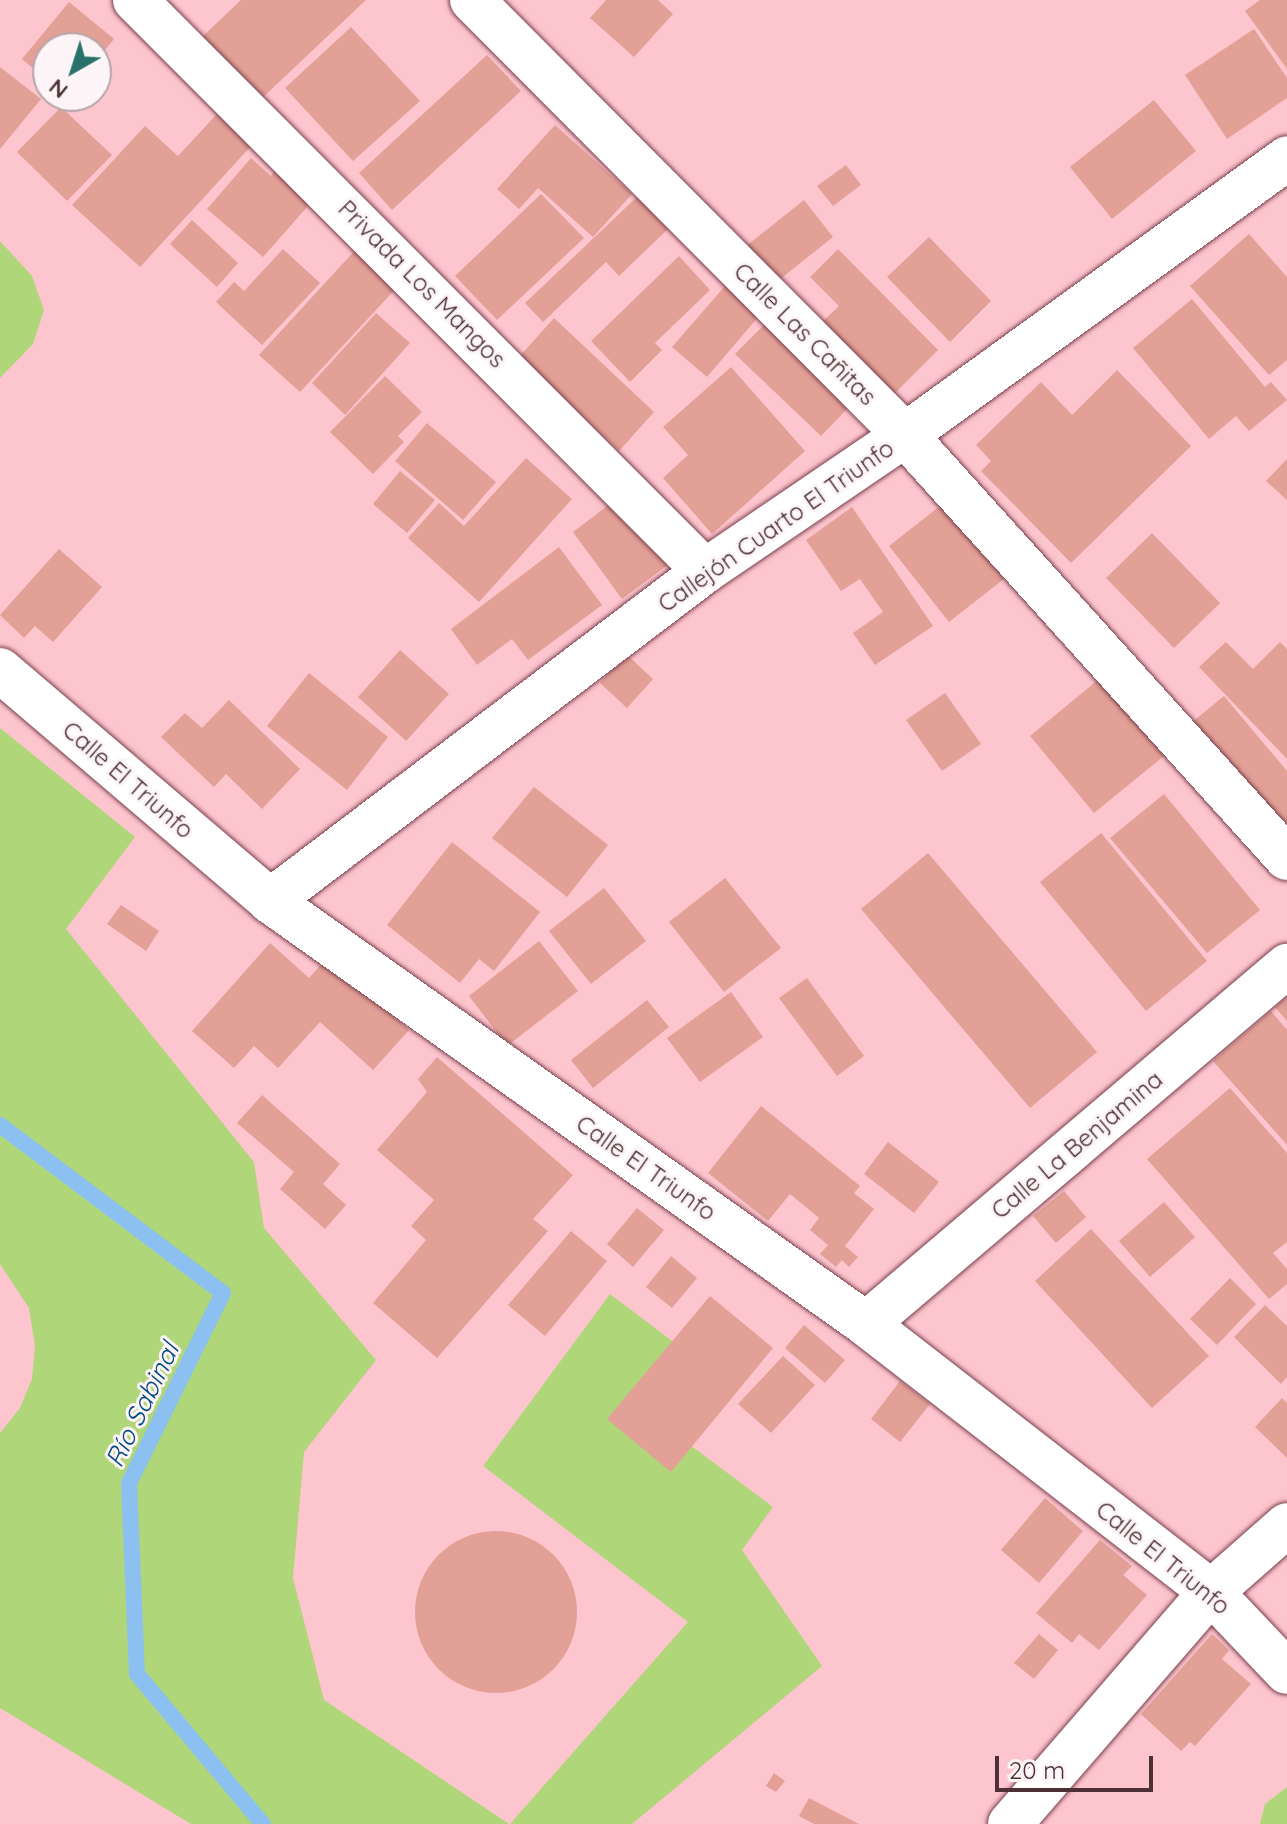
<!DOCTYPE html>
<html>
<head>
<meta charset="utf-8">
<style>
	body { margin:0 }
	#map { position:relative; width:1287px; height:1824px; overflow:hidden; background:#fdc5ce; font-family:Quicksand,sans-serif }
	div>[style] { position:absolute }
	[style*='--x'] { left:calc(var(--x)*1px); top:calc(var(--y)*1px); width:calc(var(--w)*1px); rotate:calc(var(--a)*1deg) }
	.green>* { inset:0; background:#afd679 }
	.stream>* { height:16px; margin:-8px; padding:0 8px; transform-origin:8px; border-radius:8px; background:#8cc0f1 }
	.building>* { inset:0; background:#e3a097 }
	.round { border-radius:50% }
	.roads { filter:drop-shadow(0 0 2px #793f4b) drop-shadow(0 0 2px #793f4b) }
	.minor>* { height:44px; margin:-22px; padding:0 22px; transform-origin:22px; border-radius:22px; background:#fff }
	span { translate:-50% -50%; white-space:nowrap; text-align:center; line-height:1.15; -webkit-text-stroke:6px #fcf4f6; paint-order:stroke }
	.street-label { font-size:24px; color:#4c3035 }
	.water-label { font-size:26px; color:#004a7d; font-style:italic }
	.north { position:absolute; left:32px; top:32px; width:80px; height:80px; box-sizing:border-box; background:#fcf4f6; border:2px solid #b6a6a9; border-radius:50%; rotate:219deg; font-size:22px; font-weight:700; line-height:32px; text-align:center; color:#4c3035 }
	.north::after { content:''; display:block; margin:auto; width:28px; height:36px; background:#29726c; clip-path:polygon(50% 0,100% 100%,50% 72%,0 100%) }
	.scale { position:absolute; left:995px; top:1756px; width:158px; height:36px; box-sizing:border-box; border:4px solid #4c3035; border-top:0; padding-left:10px; font-size:24px; line-height:28px; white-space:nowrap; color:#4c3035; -webkit-text-stroke:6px #fcf4f6; paint-order:stroke }
</style>
</head>
<body>
<div id="map">
	<div class="green">
		<i style="clip-path:polygon(0 241px,32px 276px,44px 310px,33px 344px,0 378px)"></i>
		<i style="clip-path:polygon(0 728px,135px 837px,66px 929px,254px 1162px,264px 1228px,376px 1360px,304px 1452px,293px 1578px,324px 1700px,509px 1824px,191px 1824px,0 1708px,0 1433px,20px 1408px,32px 1379px,35px 1346px,29px 1308px,0 1264px)"></i>
		<i style="clip-path:polygon(610px 1294px,684px 1350px,642px 1409px,773px 1507px,742px 1550px,822px 1666px,632px 1824px,510px 1824px,688px 1622px,483px 1466px)"></i>
		<i style="clip-path:polygon(1287px 1787px,1287px 1824px,1260px 1824px,1265px 1804px)"></i>
	</div>
	<div class="stream">
		<i style="--x:0;--y:1125;--w:279;--a:37"></i>
		<i style="--x:223;--y:1293;--w:212;--a:116.3"></i>
		<i style="--x:129;--y:1483;--w:191;--a:87.6"></i>
		<i style="--x:137;--y:1674;--w:196;--a:50"></i>
	</div>
	<div class="building">
		<i style="clip-path:polygon(241px 0,366px 0,260px 100px,201px 38px)"></i>
		<i style="clip-path:polygon(606px 0,658px 0,673px 14px,634px 57px,590px 18px)"></i>
		<i style="clip-path:polygon(1260px 0,1287px 0,1287px 69px,1245px 11px)"></i>
		<i style="clip-path:polygon(69px 2px,114px 39px,96px 61px,96px 48px,48px 48px,48px 81px,22px 59px)"></i>
		<i style="clip-path:polygon(351px 27px,420px 101px,353px 161px,285px 88px)"></i>
		<i style="clip-path:polygon(1254px 29px,1287px 78px,1287px 98px,1227px 139px,1185px 75px)"></i>
		<i style="clip-path:polygon(487px 55px,521px 91px,392px 210px,359px 173px)"></i>
		<i style="clip-path:polygon(0 67px,41px 99px,0 149px)"></i>
		<i style="clip-path:polygon(1154px 100px,1196px 151px,1112px 219px,1070px 167px)"></i>
		<i style="clip-path:polygon(61px 107px,112px 155px,67px 201px,17px 152px)"></i>
		<i style="clip-path:polygon(217px 114px,252px 145px,140px 267px,72px 205px,145px 126px,178px 156px)"></i>
		<i style="clip-path:polygon(555px 125px,632px 194px,593px 237px,538px 188px,519px 209px,497px 189px)"></i>
		<i style="clip-path:polygon(251px 158px,271px 176px,279px 166px,315px 198px,263px 257px,207px 209px)"></i>
		<i style="clip-path:polygon(846px 165px,861px 185px,833px 206px,817px 186px)"></i>
		<i style="clip-path:polygon(541px 194px,584px 238px,497px 320px,455px 276px)"></i>
		<i style="clip-path:polygon(638px 196px,668px 229px,619px 276px,606px 262px,543px 322px,525px 303px)"></i>
		<i style="clip-path:polygon(804px 200px,833px 237px,774px 284px,745px 247px)"></i>
		<i style="clip-path:polygon(192px 220px,238px 263px,217px 287px,170px 244px)"></i>
		<i style="clip-path:polygon(1249px 234px,1287px 277px,1287px 360px,1269px 375px,1190px 286px)"></i>
		<i style="clip-path:polygon(929px 237px,991px 301px,950px 342px,887px 277px)"></i>
		<i style="clip-path:polygon(359px 246px,401px 283px,300px 392px,259px 355px)"></i>
		<i style="clip-path:polygon(283px 249px,320px 283px,262px 345px,216px 302px,234px 282px,244px 291px)"></i>
		<i style="clip-path:polygon(838px 249px,938px 350px,890px 398px,819px 325px,839px 306px,810px 277px)"></i>
		<i style="clip-path:polygon(679px 256px,710px 290px,655px 343px,662px 350px,630px 382px,591px 341px)"></i>
		<i style="clip-path:polygon(725px 286px,759px 316px,707px 377px,672px 347px)"></i>
		<i style="clip-path:polygon(1192px 299px,1265px 387px,1271px 382px,1287px 400px,1249px 431px,1236px 416px,1209px 439px,1133px 348px)"></i>
		<i style="clip-path:polygon(376px 313px,410px 343px,345px 415px,312px 383px)"></i>
		<i style="clip-path:polygon(554px 318px,654px 412px,619px 451px,520px 356px)"></i>
		<i style="clip-path:polygon(766px 323px,851px 405px,821px 436px,735px 354px)"></i>
		<i style="clip-path:polygon(731px 367px,805px 451px,712px 534px,663px 478px,688px 455px,663px 427px)"></i>
		<i style="clip-path:polygon(1117px 370px,1191px 446px,1071px 563px,981px 471px,991px 461px,976px 445px,1041px 382px,1072px 415px)"></i>
		<i style="clip-path:polygon(385px 376px,422px 412px,398px 436px,404px 442px,373px 474px,330px 432px)"></i>
		<i style="clip-path:polygon(427px 423px,496px 482px,463px 520px,395px 461px)"></i>
		<i style="clip-path:polygon(526px 458px,572px 499px,479px 602px,408px 538px,439px 503px,464px 526px)"></i>
		<i style="clip-path:polygon(1287px 459px,1287px 500px,1266px 481px)"></i>
		<i style="clip-path:polygon(400px 471px,435px 500px,407px 533px,373px 504px)"></i>
		<i style="clip-path:polygon(623px 494px,673px 561px,622px 599px,573px 532px)"></i>
		<i style="clip-path:polygon(954px 495px,1014px 571px,949px 622px,889px 546px)"></i>
		<i style="clip-path:polygon(852px 507px,933px 626px,875px 665px,853px 633px,883px 612px,860px 579px,841px 591px,806px 540px)"></i>
		<i style="clip-path:polygon(1152px 533px,1220px 603px,1174px 648px,1106px 578px)"></i>
		<i style="clip-path:polygon(559px 547px,602px 605px,528px 660px,512px 639px,477px 665px,451px 629px)"></i>
		<i style="clip-path:polygon(59px 549px,102px 587px,53px 642px,35px 626px,24px 638px,0 615px)"></i>
		<i style="clip-path:polygon(1226px 642px,1253px 669px,1280px 642px,1287px 649px,1287px 759px,1199px 667px)"></i>
		<i style="clip-path:polygon(400px 650px,449px 694px,406px 741px,358px 697px)"></i>
		<i style="clip-path:polygon(626px 654px,653px 679px,627px 708px,600px 683px)"></i>
		<i style="clip-path:polygon(1111px 669px,1175px 747px,1094px 813px,1030px 736px)"></i>
		<i style="clip-path:polygon(309px 673px,388px 737px,347px 790px,267px 726px)"></i>
		<i style="clip-path:polygon(945px 693px,981px 744px,942px 771px,906px 720px)"></i>
		<i style="clip-path:polygon(1224px 696px,1287px 771px,1287px 839px,1191px 723px)"></i>
		<i style="clip-path:polygon(229px 700px,300px 769px,262px 809px,226px 774px,214px 787px,161px 737px,185px 713px,202px 728px)"></i>
		<i style="clip-path:polygon(534px 787px,608px 845px,567px 897px,492px 838px)"></i>
		<i style="clip-path:polygon(1164px 794px,1260px 910px,1207px 953px,1110px 838px)"></i>
		<i style="clip-path:polygon(1101px 833px,1207px 961px,1146px 1011px,1040px 882px)"></i>
		<i style="clip-path:polygon(452px 842px,540px 912px,494px 971px,479px 959px,460px 983px,387px 925px)"></i>
		<i style="clip-path:polygon(928px 853px,1097px 1052px,1030px 1108px,861px 909px)"></i>
		<i style="clip-path:polygon(725px 878px,781px 948px,724px 992px,669px 922px)"></i>
		<i style="clip-path:polygon(604px 888px,646px 941px,591px 984px,549px 931px)"></i>
		<i style="clip-path:polygon(121px 905px,159px 931px,146px 951px,107px 924px)"></i>
		<i style="clip-path:polygon(539px 941px,578px 991px,507px 1046px,469px 996px)"></i>
		<i style="clip-path:polygon(270px 943px,309px 978px,327px 958px,409px 1030px,373px 1070px,320px 1022px,278px 1068px,254px 1046px,234px 1068px,192px 1031px)"></i>
		<i style="clip-path:polygon(807px 978px,864px 1056px,837px 1076px,779px 998px)"></i>
		<i style="clip-path:polygon(731px 992px,763px 1037px,700px 1082px,667px 1038px)"></i>
		<i style="clip-path:polygon(1287px 997px,1287px 1021px,1275px 1007px)"></i>
		<i style="clip-path:polygon(647px 1000px,669px 1027px,593px 1088px,571px 1060px)"></i>
		<i style="clip-path:polygon(1271px 1011px,1287px 1030px,1287px 1145px,1213px 1061px)"></i>
		<i style="clip-path:polygon(437px 1057px,573px 1175px,533px 1219px,548px 1231px,437px 1358px,373px 1303px,426px 1240px,411px 1226px,434px 1200px,377px 1150px,427px 1092px,418px 1079px)"></i>
		<i style="clip-path:polygon(1230px 1088px,1287px 1153px,1287px 1242px,1273px 1253px,1287px 1269px,1287px 1284px,1269px 1299px,1147px 1159px)"></i>
		<i style="clip-path:polygon(262px 1095px,340px 1164px,323px 1184px,346px 1205px,325px 1229px,280px 1189px,294px 1172px,237px 1123px)"></i>
		<i style="clip-path:polygon(761px 1106px,860px 1186px,854px 1193px,874px 1209px,845px 1246px,858px 1257px,849px 1267px,842px 1260px,836px 1267px,820px 1254px,828px 1245px,810px 1230px,819px 1218px,790px 1194px,768px 1221px,708px 1173px)"></i>
		<i style="clip-path:polygon(888px 1142px,939px 1182px,914px 1213px,864px 1174px)"></i>
		<i style="clip-path:polygon(1064px 1191px,1086px 1217px,1056px 1243px,1033px 1216px)"></i>
		<i style="clip-path:polygon(1164px 1202px,1195px 1237px,1150px 1277px,1119px 1241px)"></i>
		<i style="clip-path:polygon(637px 1208px,664px 1230px,633px 1267px,607px 1244px)"></i>
		<i style="clip-path:polygon(1091px 1229px,1209px 1356px,1152px 1408px,1035px 1281px)"></i>
		<i style="clip-path:polygon(571px 1231px,607px 1261px,545px 1336px,508px 1305px)"></i>
		<i style="clip-path:polygon(671px 1256px,697px 1278px,672px 1308px,646px 1287px)"></i>
		<i style="clip-path:polygon(1230px 1278px,1256px 1304px,1217px 1345px,1190px 1319px)"></i>
		<i style="clip-path:polygon(710px 1296px,773px 1348px,671px 1472px,607px 1419px)"></i>
		<i style="clip-path:polygon(1265px 1305px,1287px 1326px,1287px 1377px,1281px 1384px,1234px 1337px)"></i>
		<i style="clip-path:polygon(804px 1325px,845px 1360px,825px 1383px,785px 1348px)"></i>
		<i style="clip-path:polygon(783px 1356px,815px 1385px,771px 1433px,738px 1404px)"></i>
		<i style="clip-path:polygon(900px 1381px,930px 1404px,900px 1442px,871px 1419px)"></i>
		<i style="clip-path:polygon(1282px 1398px,1287px 1403px,1287px 1458px,1255px 1427px)"></i>
		<i style="clip-path:polygon(1045px 1498px,1083px 1531px,1039px 1583px,1001px 1550px)"></i>
		<i class="round" style="left:415px;top:1531px;width:162px;height:162px"></i>
		<i style="clip-path:polygon(1100px 1540px,1132px 1566px,1123px 1575px,1147px 1595px,1099px 1650px,1079px 1634px,1072px 1643px,1036px 1613px)"></i>
		<i style="clip-path:polygon(1039px 1634px,1058px 1650px,1034px 1679px,1014px 1663px)"></i>
		<i style="clip-path:polygon(1212px 1634px,1229px 1650px,1222px 1659px,1251px 1684px,1195px 1746px,1190px 1742px,1181px 1751px,1141px 1714px)"></i>
		<i style="clip-path:polygon(774px 1773px,785px 1781px,776px 1792px,766px 1786px)"></i>
		<i style="clip-path:polygon(809px 1798px,859px 1824px,814px 1824px,799px 1816px)"></i>
	</div>
	<div class="roads">
		<div class="minor">
			<i style="--x:135;--y:0;--w:807;--a:45.05"></i>
			<i style="--x:472;--y:0;--w:614;--a:45.13"></i>
			<i style="--x:905;--y:435;--w:570;--a:47.92"></i>
			<i style="--x:0;--y:670;--w:355;--a:40.5"></i>
			<i style="--x:270;--y:901;--w:731;--a:35.36"></i>
			<i style="--x:866;--y:1324;--w:437;--a:37.8"></i>
			<i style="--x:1211;--y:1592;--w:110;--a:46.5"></i>
			<i style="--x:270;--y:901;--w:546;--a:-37.18"></i>
			<i style="--x:705;--y:571;--w:242;--a:-34.2"></i>
			<i style="--x:905;--y:435;--w:472;--a:-35.9"></i>
			<i style="--x:866;--y:1324;--w:553;--a:-40.38"></i>
			<i style="--x:1010;--y:1824;--w:307;--a:-49.1"></i>
			<i style="--x:1211;--y:1592;--w:101;--a:-41.4"></i>
		</div>
	</div>
	<div class="street-label">
		<span style="left:422px;top:284px;rotate:45deg">Privada Los Mangos</span>
		<span style="left:805px;top:334px;rotate:45deg">Calle Las Cañitas</span>
		<span style="left:776px;top:526px;rotate:-35deg">Callejón Cuarto El Triunfo</span>
		<span style="left:128px;top:780px;rotate:41deg">Calle El Triunfo</span>
		<span style="left:1077px;top:1145px;rotate:-40deg">Calle La Benjamina</span>
		<span style="left:646px;top:1168px;rotate:35deg">Calle El Triunfo</span>
		<span style="left:1163px;top:1558px;rotate:39deg">Calle El Triunfo</span>
	</div>
	<div class="water-label">
		<span style="left:142px;top:1405px;rotate:-64deg">Río Sabinal</span>
	</div>
	<div class="north">N</div>
	<div class="scale">20 m</div>
</div>
</body>
</html>
